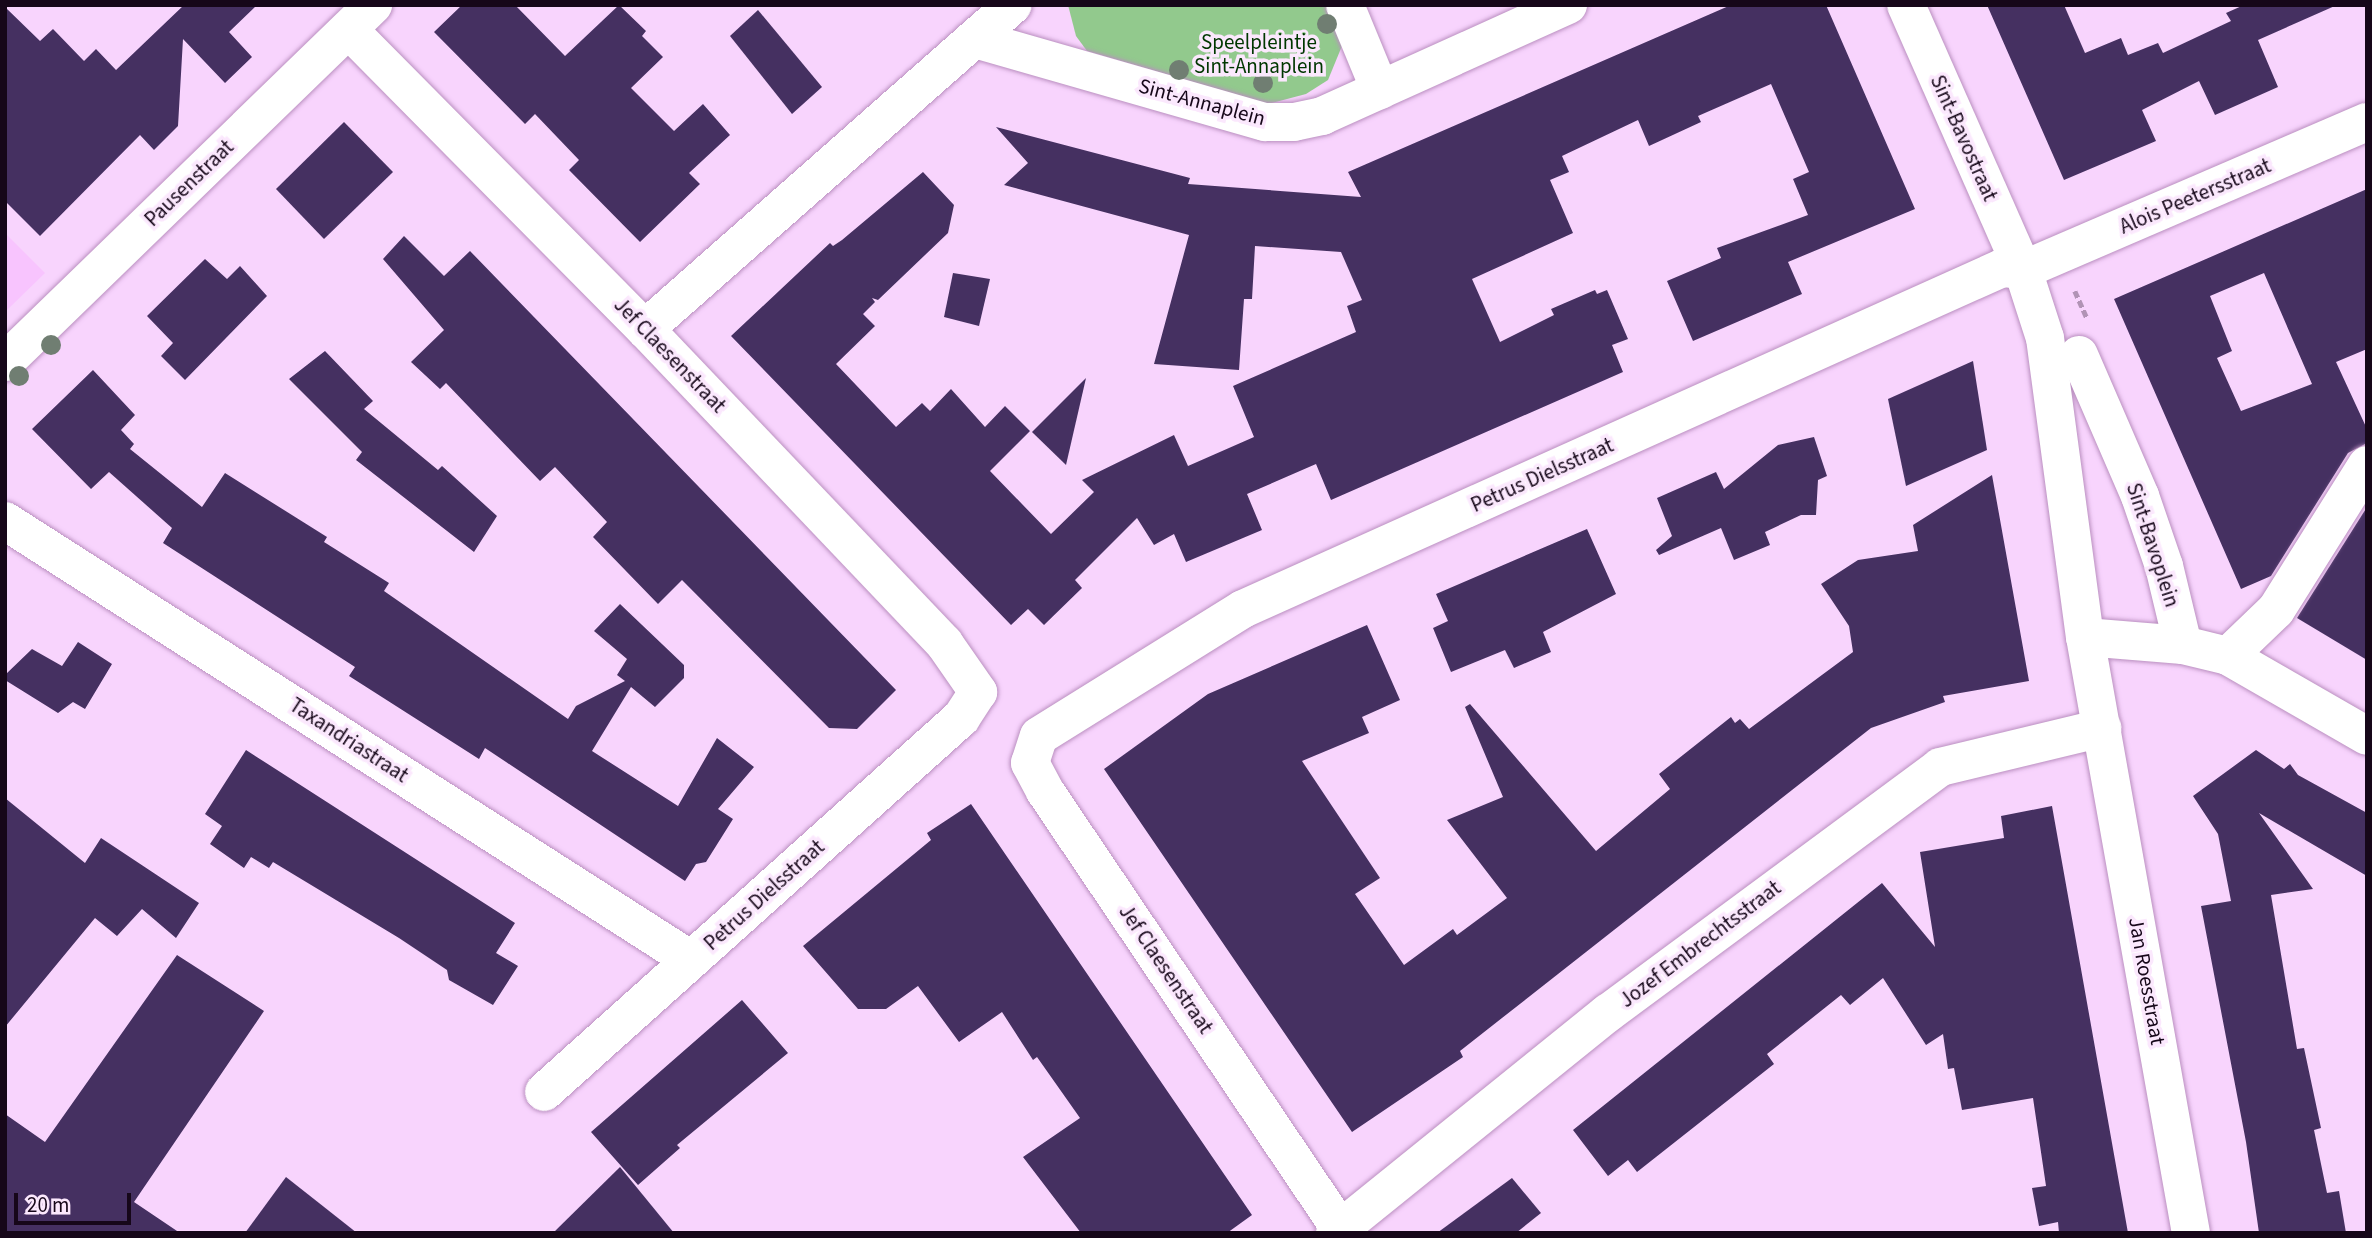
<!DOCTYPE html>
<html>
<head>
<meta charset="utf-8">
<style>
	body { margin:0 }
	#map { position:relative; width:2372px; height:1238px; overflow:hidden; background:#f8d4fd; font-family:"Source Sans 3",sans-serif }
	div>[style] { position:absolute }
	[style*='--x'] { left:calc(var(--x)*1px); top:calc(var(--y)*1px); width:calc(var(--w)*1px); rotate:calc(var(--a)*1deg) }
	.built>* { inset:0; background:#f8c4fe }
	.green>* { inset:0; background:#92c98d }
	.building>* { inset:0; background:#453061 }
	.path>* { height:4.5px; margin-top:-2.25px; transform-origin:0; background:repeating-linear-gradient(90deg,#b193b5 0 7px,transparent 0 10.5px) }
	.roads { filter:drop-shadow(0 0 2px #ba8fc0) drop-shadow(0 0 2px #ba8fc0) }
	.minor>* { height:38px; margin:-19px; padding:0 19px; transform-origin:19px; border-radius:19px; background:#fff }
	.trees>* { width:20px; height:20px; margin:-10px; border-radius:50%; background:#707e72 }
	span { translate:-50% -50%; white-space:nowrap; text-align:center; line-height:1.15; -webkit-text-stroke:7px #fbe8fd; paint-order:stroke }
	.park-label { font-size:21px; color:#003700 }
	.street-label { font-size:21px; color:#160719 }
	.frame { position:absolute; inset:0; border:7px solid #160719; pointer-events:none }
	.scale { position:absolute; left:14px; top:1193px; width:117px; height:32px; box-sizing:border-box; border:4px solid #160719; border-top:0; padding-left:9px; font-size:21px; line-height:24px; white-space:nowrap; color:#160719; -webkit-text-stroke:5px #fbe8fd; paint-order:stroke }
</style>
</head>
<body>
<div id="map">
	<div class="built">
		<i style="clip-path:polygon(5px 233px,45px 273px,5px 312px)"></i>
	</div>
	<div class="green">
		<i style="clip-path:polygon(1068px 5px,1333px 5px,1344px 41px,1328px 80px,1306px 94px,1268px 104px,1087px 51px,1076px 36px)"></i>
	</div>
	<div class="building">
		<i style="clip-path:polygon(184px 5px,257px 5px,229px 32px,252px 57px,225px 83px,183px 39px,178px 126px,154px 150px,140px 135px,40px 236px,5px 201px,5px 7px,40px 41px,53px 29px,84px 61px,96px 49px,116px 70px)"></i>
		<i style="clip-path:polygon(462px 5px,515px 5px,565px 56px,619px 5px,646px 31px,642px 36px,663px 57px,631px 88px,674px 131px,703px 104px,730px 135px,689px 173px,700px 184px,640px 242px,569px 170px,579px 160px,535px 114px,525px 124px,434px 32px)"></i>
		<i style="clip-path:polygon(1731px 5px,1826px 5px,1915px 209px,1788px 262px,1802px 294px,1693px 341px,1667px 281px,1721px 258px,1717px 248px,1808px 215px,1793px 179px,1809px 172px,1771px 84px,1698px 116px,1701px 122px,1649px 146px,1638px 120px,1562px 156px,1569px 172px,1550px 180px,1573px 233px,1472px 279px,1500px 342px,1554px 315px,1551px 309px,1595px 290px,1597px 294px,1607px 290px,1628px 339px,1612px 345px,1623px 372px,1331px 500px,1316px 464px,1247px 494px,1262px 530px,1186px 562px,1174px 534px,1154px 545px,1137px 518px,1075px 580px,1082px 588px,1044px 625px,1028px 609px,1011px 625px,731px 336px,830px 243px,833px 246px,842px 240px,923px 172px,954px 205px,948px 233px,878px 300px,872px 298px,875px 302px,863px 314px,875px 326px,836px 364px,896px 427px,922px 403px,930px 411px,951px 389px,985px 427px,1005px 406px,1030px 431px,990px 471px,1051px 534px,1094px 492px,1082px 480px,1174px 435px,1188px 466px,1254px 437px,1233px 386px,1356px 332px,1347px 306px,1362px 300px,1341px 252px,1255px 246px,1252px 299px,1244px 299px,1239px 370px,1154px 364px,1189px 235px,1004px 185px,1028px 163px,996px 127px,1190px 178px,1188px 184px,1361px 197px,1348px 172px)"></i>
		<i style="clip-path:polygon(1987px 5px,2064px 5px,2085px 53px,2121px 38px,2128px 55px,2158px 43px,2163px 53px,2231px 21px,2226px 13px,2244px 5px,2337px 5px,2258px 40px,2278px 87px,2215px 115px,2199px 81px,2142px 110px,2156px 141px,2064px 180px)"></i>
		<i style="clip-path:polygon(758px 10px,822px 87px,792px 114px,730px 36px)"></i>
		<i style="clip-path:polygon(344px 122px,393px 172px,324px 239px,276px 189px)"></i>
		<i style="clip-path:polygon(evenodd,2367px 189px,2367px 349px,2336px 362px,2367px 429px,2367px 443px,2348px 453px,2271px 576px,2241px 589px,2114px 299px,2367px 189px,2264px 273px,2312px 384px,2241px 411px,2217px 358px,2232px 351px,2210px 296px,2264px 273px)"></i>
		<i style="clip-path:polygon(404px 236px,444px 276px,470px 251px,896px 690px,857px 729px,829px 728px,682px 580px,658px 604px,593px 537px,607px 522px,555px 467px,540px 481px,446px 383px,440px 389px,411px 362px,444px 330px,383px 259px)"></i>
		<i style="clip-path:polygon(205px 259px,227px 279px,240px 266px,267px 296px,185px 380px,161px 356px,173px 343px,147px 316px)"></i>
		<i style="clip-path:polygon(953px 273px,990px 279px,979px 326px,944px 317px)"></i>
		<i style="clip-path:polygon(325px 351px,373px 401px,364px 409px,438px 470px,442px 466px,497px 516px,474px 552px,356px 460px,362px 452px,289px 379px)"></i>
		<i style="clip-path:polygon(1973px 361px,1987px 450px,1906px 486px,1888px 399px)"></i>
		<i style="clip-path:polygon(93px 370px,135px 415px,121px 430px,134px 444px,130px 449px,202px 507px,225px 473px,327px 537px,324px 542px,389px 583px,384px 591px,568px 719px,576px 706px,625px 681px,617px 675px,627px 659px,594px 631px,620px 604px,684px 665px,684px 678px,655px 707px,631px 687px,592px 751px,678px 806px,717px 738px,754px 767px,718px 809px,733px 819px,706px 862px,696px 864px,685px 881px,485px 748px,479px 759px,349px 676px,355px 667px,163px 543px,172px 528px,109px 472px,91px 489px,32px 429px)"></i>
		<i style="clip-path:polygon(1086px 378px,1066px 465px,1032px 432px)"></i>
		<i style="clip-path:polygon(1814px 437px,1827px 476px,1818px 480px,1816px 515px,1801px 515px,1765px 532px,1770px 545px,1734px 560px,1721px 528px,1659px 555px,1656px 550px,1672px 536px,1657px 498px,1716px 472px,1724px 489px,1778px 445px)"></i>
		<i style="clip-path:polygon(1992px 475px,2029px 681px,1943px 696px,1945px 702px,1871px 728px,1460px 1051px,1463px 1057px,1352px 1132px,1104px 769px,1208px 694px,1367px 625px,1400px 700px,1362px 717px,1369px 733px,1302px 761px,1380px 878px,1355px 894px,1404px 965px,1453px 929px,1457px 935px,1507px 898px,1447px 820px,1503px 797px,1465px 707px,1470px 704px,1596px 851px,1670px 789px,1659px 774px,1731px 717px,1735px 723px,1740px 719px,1749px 729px,1853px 652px,1849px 626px,1821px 584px,1858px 560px,1918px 551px,1913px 525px)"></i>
		<i style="clip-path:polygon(2367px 507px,2367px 660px,2297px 618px)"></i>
		<i style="clip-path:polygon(1587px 529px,1616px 594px,1543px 632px,1551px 652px,1514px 668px,1505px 650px,1451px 672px,1433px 628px,1448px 621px,1436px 594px)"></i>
		<i style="clip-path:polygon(78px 642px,112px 664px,85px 709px,73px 702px,58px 713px,5px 680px,5px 675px,32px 649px,62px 666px)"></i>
		<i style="clip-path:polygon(246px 750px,515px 923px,496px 953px,518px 966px,493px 1005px,449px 980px,447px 970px,399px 938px,273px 862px,269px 868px,251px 857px,244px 868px,210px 844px,222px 826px,205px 814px)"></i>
		<i style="clip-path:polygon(2256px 750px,2284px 769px,2290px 764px,2298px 775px,2367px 813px,2367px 876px,2259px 813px,2313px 889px,2271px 895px,2297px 1049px,2304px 1048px,2321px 1128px,2314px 1130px,2327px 1193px,2339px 1191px,2346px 1233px,2259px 1233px,2246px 1142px,2201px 906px,2231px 901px,2218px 834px,2193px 796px)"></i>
		<i style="clip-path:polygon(5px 798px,85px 863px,101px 838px,199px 903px,176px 938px,142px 909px,117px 936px,95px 918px,5px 1027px)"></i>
		<i style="clip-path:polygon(971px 804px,1252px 1215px,1227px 1233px,1081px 1233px,1023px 1157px,1080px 1118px,1037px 1057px,1033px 1060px,1002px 1012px,959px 1042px,918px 986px,886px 1009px,858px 1009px,803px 946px,931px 840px,927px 833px)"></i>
		<i style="clip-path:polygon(2052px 806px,2128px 1233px,2059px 1233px,2058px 1222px,2039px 1226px,2032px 1188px,2046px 1186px,2033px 1098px,1962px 1110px,1954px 1068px,1948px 1069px,1943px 1034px,1926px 1045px,1883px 978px,1850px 1005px,1841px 995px,1767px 1054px,1774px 1064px,1637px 1172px,1628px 1160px,1608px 1176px,1573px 1130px,1882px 883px,1935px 947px,1920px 852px,2004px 838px,2001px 816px)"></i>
		<i style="clip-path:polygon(177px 955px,264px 1011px,134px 1202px,180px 1233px,5px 1233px,5px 1114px,45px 1142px)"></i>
		<i style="clip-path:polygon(742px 1000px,788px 1053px,677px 1145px,680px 1148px,638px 1185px,591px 1132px)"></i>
		<i style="clip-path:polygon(620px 1167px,674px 1233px,553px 1233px)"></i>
		<i style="clip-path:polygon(286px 1177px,319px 1203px,357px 1233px,245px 1233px)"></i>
		<i style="clip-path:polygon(1512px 1178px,1541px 1213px,1516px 1233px,1437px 1233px)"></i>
	</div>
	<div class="path">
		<i style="--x:2075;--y:291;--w:30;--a:66"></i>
	</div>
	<div class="roads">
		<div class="minor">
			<i style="--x:1345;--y:5;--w:92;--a:67.6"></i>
			<i style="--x:1906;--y:5;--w:290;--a:66.2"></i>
			<i style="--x:2023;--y:270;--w:71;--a:72.1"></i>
			<i style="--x:2045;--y:338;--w:302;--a:82.4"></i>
			<i style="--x:2085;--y:637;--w:605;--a:79.92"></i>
			<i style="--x:349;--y:30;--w:421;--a:45.3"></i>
			<i style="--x:645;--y:329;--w:434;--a:46.4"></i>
			<i style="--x:944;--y:643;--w:60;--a:55.2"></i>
			<i style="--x:978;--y:692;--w:31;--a:123"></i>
			<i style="--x:961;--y:718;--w:560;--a:138.11"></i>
			<i style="--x:975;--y:39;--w:302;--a:16"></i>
			<i style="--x:1265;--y:122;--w:29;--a:0"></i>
			<i style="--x:1294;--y:122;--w:29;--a:-12"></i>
			<i style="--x:1322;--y:116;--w:270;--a:-24.3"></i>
			<i style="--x:2023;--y:270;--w:374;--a:-23.3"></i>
			<i style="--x:645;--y:329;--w:490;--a:-41.4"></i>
			<i style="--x:2079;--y:355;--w:154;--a:66.6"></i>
			<i style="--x:2140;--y:496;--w:74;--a:71.1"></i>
			<i style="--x:2164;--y:566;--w:81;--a:76.5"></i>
			<i style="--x:5;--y:362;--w:513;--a:-44.13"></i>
			<i style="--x:5;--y:521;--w:814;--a:32.62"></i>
			<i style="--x:2085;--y:637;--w:98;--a:4.7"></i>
			<i style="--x:2183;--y:645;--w:46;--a:13.7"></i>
			<i style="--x:2228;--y:656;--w:160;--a:29.9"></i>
			<i style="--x:2228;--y:656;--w:66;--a:-43.8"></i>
			<i style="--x:2276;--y:610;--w:171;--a:-57.9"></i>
			<i style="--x:1335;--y:1233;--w:351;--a:-38.9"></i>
			<i style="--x:1608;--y:1013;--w:413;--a:-36.5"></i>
			<i style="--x:1940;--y:767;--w:167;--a:-13.5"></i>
			<i style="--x:1343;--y:1233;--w:533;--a:-123.99"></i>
			<i style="--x:1045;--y:791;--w:32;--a:-118"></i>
			<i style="--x:1030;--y:763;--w:28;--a:-72"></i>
			<i style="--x:1039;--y:736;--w:240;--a:-31.9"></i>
			<i style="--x:1243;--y:609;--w:832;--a:-24.19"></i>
			<i style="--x:2002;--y:268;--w:21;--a:5"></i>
		</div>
	</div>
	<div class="trees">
		<i style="left:1327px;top:24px"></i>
		<i style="left:1179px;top:70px"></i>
		<i style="left:1263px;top:83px"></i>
		<i style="left:51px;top:345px"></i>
		<i style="left:19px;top:376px"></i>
	</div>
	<div class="park-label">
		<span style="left:1259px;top:54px">Speelpleintje<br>Sint-Annaplein</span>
	</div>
	<div class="street-label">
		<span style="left:1202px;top:102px;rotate:15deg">Sint-Annaplein</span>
		<span style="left:1964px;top:138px;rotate:66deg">Sint-Bavostraat</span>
		<span style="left:189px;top:183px;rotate:-44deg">Pausenstraat</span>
		<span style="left:2195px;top:196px;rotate:-23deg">Alois Peetersstraat</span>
		<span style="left:670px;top:355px;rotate:46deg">Jef Claesenstraat</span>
		<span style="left:1542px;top:475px;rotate:-24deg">Petrus Dielsstraat</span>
		<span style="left:2153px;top:545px;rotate:72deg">Sint-Bavoplein</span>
		<span style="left:349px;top:740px;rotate:33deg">Taxandriastraat</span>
		<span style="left:764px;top:895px;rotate:-42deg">Petrus Dielsstraat</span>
		<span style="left:1700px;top:944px;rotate:-37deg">Jozef Embrechtsstraat</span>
		<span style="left:1166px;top:969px;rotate:56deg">Jef Claesenstraat</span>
		<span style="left:2147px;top:981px;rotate:80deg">Jan Roesstraat</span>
	</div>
	<div class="frame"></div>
	<div class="scale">20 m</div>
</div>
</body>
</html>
